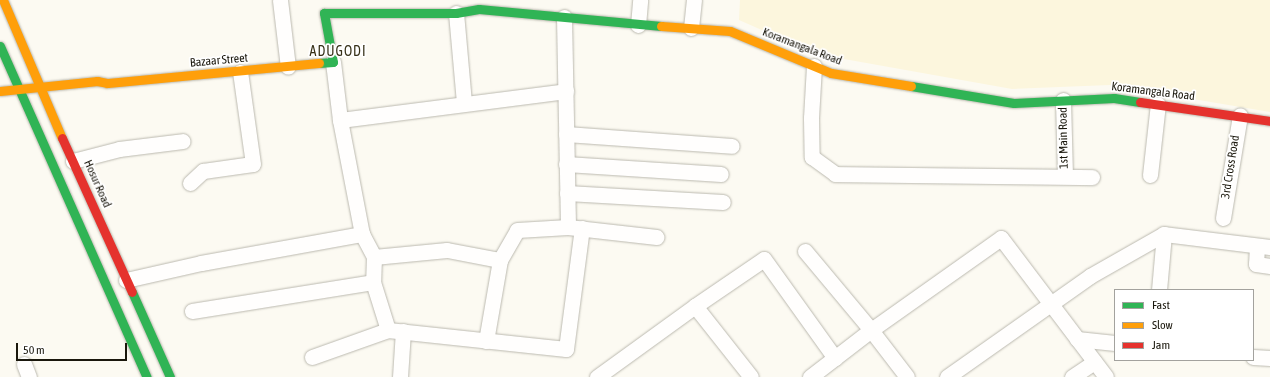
<!DOCTYPE html>
<html>
<head>
<meta charset="utf-8">
<style>
	body { margin:0 }
	#map { position:relative; width:1270px; height:377px; overflow:hidden; background:#fcfaf2; font-family:"Asap Condensed",sans-serif }
	div>[style] { position:absolute }
	[style*='--x'] { left:calc(var(--x)*1px); top:calc(var(--y)*1px); width:calc(var(--w)*1px); rotate:calc(var(--a)*1deg) }
	.built>* { inset:0; background:#fcf6dd }
	.roads { filter:drop-shadow(0 0 1px #bbb9af) drop-shadow(0 0 1px #bbb9af) }
	.street>* { height:15px; margin:-7.5px; padding:0 7.5px; transform-origin:7.5px; border-radius:7.5px; background:#fffefd }
	.fast>* { height:9px; margin:-4.5px; padding:0 4.5px; transform-origin:4.5px; border-radius:4.5px; background:#30b455 }
	.slow>* { height:9px; margin:-4.5px; padding:0 4.5px; transform-origin:4.5px; border-radius:4.5px; background:#ff9f0a }
	.jam>* { height:9px; margin:-4.5px; padding:0 4.5px; transform-origin:4.5px; border-radius:4.5px; background:#e5322d }
	span { translate:-50% -50%; white-space:nowrap; text-align:center; line-height:1.15; -webkit-text-stroke:3.5px #fff; paint-order:stroke }
	.street-label { font-size:12px; color:#1a170c }
	.quarter-label { font-size:14px; color:#373118; letter-spacing:1px }
	.legend { position:absolute; left:1114px; top:289px; width:140px; height:72px; box-sizing:border-box; background:#fff; border:1px solid #a3a29e; margin:0; padding:5px 7px; list-style:none; font-size:12px; color:#1a170c }
	.legend li { display:flex; align-items:center; gap:8px; height:20px }
	.legend b { width:20px; border:1px solid #a3a29e }
	.scale { position:absolute; left:16px; top:343px; width:111px; height:18px; box-sizing:border-box; border:2px solid #1a170c; border-top:0; padding-left:5px; font-size:12px; line-height:14px; white-space:nowrap; color:#1a170c; -webkit-text-stroke:3px #fff; paint-order:stroke }
</style>
</head>
<body>
<div id="map">
	<div class="built">
		<i style="clip-path:polygon(740px 0,1270px 0,1270px 112px,1110px 85px,1012px 89px,816px 54px,739px 20px)"></i>
	</div>
	<div class="roads">
		<div class="street">
			<i style="--x:280;--y:0;--w:67;--a:83.2"></i>
			<i style="--x:456;--y:13;--w:90;--a:84.9"></i>
			<i style="--x:564;--y:17;--w:210;--a:88.9"></i>
			<i style="--x:568;--y:227;--w:89;--a:6.5"></i>
			<i style="--x:638;--y:25;--w:25;--a:-85"></i>
			<i style="--x:691;--y:28;--w:28;--a:-84"></i>
			<i style="--x:333;--y:62;--w:58;--a:83.1"></i>
			<i style="--x:340;--y:120;--w:116;--a:79.1"></i>
			<i style="--x:362;--y:234;--w:26;--a:62"></i>
			<i style="--x:374;--y:257;--w:25;--a:92"></i>
			<i style="--x:373;--y:282;--w:50;--a:72.6"></i>
			<i style="--x:814;--y:66;--w:52;--a:93.3"></i>
			<i style="--x:811;--y:118;--w:39;--a:89"></i>
			<i style="--x:812;--y:157;--w:29;--a:36"></i>
			<i style="--x:835;--y:174;--w:257;--a:0.7"></i>
			<i style="--x:1063;--y:100;--w:76;--a:88.5"></i>
			<i style="--x:340;--y:120;--w:228;--a:-7.3"></i>
			<i style="--x:566;--y:134;--w:166;--a:4.1"></i>
			<i style="--x:73;--y:161;--w:48;--a:-14.6"></i>
			<i style="--x:119;--y:149;--w:64;--a:-7.1"></i>
			<i style="--x:566;--y:164;--w:155;--a:3.7"></i>
			<i style="--x:1150;--y:175;--w:71;--a:-83.6"></i>
			<i style="--x:190;--y:183;--w:18;--a:-43"></i>
			<i style="--x:203;--y:171;--w:50;--a:-8"></i>
			<i style="--x:253;--y:164;--w:93;--a:-98"></i>
			<i style="--x:567;--y:193;--w:156;--a:3.3"></i>
			<i style="--x:1223;--y:218;--w:104;--a:-80.6"></i>
			<i style="--x:1257;--y:246;--w:18;--a:93"></i>
			<i style="--x:1256;--y:264;--w:14;--a:8"></i>
			<i style="--x:805;--y:251;--w:103;--a:50.1"></i>
			<i style="--x:871;--y:330;--w:59;--a:52.5"></i>
			<i style="--x:374;--y:257;--w:73;--a:-5.5"></i>
			<i style="--x:447;--y:250;--w:54;--a:10.7"></i>
			<i style="--x:126;--y:280;--w:77;--a:-12.8"></i>
			<i style="--x:201;--y:263;--w:164;--a:-10.2"></i>
			<i style="--x:1159;--y:290;--w:56;--a:-84.9"></i>
			<i style="--x:695;--y:306;--w:83;--a:-34.3"></i>
			<i style="--x:764;--y:259;--w:122;--a:54.4"></i>
			<i style="--x:192;--y:311;--w:183;--a:-9.1"></i>
			<i style="--x:1077;--y:339;--w:38;--a:6"></i>
			<i style="--x:486;--y:341;--w:82;--a:-80.2"></i>
			<i style="--x:500;--y:260;--w:34;--a:-60"></i>
			<i style="--x:517;--y:230;--w:51;--a:-3.4"></i>
			<i style="--x:312;--y:357;--w:81;--a:-19.6"></i>
			<i style="--x:388;--y:330;--w:179;--a:6.1"></i>
			<i style="--x:566;--y:349;--w:122;--a:-82.5"></i>
			<i style="--x:1253;--y:357;--w:17;--a:3"></i>
			<i style="--x:24;--y:364;--w:14;--a:69"></i>
			<i style="--x:400;--y:377;--w:46;--a:-86.3"></i>
			<i style="--x:597;--y:377;--w:121;--a:-35.9"></i>
			<i style="--x:695;--y:306;--w:90;--a:51.7"></i>
			<i style="--x:810;--y:377;--w:77;--a:-37.6"></i>
			<i style="--x:871;--y:330;--w:159;--a:-35.3"></i>
			<i style="--x:1001;--y:238;--w:174;--a:52.9"></i>
			<i style="--x:947;--y:377;--w:175;--a:-35.2"></i>
			<i style="--x:1090;--y:276;--w:85;--a:-29.6"></i>
			<i style="--x:1164;--y:234;--w:107;--a:7"></i>
			<i style="--x:1072;--y:377;--w:27;--a:-34"></i>
		</div>
		<div class="fast">
			<i style="--x:0;--y:46;--w:362;--a:66.1"></i>
			<i style="--x:319;--y:63;--w:14;--a:-4"></i>
			<i style="--x:333;--y:62;--w:50;--a:-100.4"></i>
			<i style="--x:324;--y:13;--w:132;--a:0"></i>
			<i style="--x:456;--y:13;--w:23;--a:-10"></i>
			<i style="--x:479;--y:9;--w:183;--a:5.3"></i>
			<i style="--x:911;--y:86;--w:104;--a:9.4"></i>
			<i style="--x:1014;--y:103;--w:100;--a:-2.9"></i>
			<i style="--x:1114;--y:98;--w:26;--a:9"></i>
			<i style="--x:132;--y:292;--w:93;--a:65.9"></i>
		</div>
		<div class="slow">
			<i style="--x:3;--y:0;--w:150;--a:66.9"></i>
			<i style="--x:661;--y:26;--w:69;--a:4.1"></i>
			<i style="--x:730;--y:31;--w:109;--a:22.6"></i>
			<i style="--x:831;--y:73;--w:81;--a:9.2"></i>
			<i style="--x:0;--y:91;--w:98;--a:-5.9"></i>
			<i style="--x:97;--y:81;--w:10;--a:11"></i>
			<i style="--x:107;--y:83;--w:213;--a:-5.4"></i>
		</div>
		<div class="jam">
			<i style="--x:1140;--y:102;--w:131;--a:8.3"></i>
			<i style="--x:62;--y:138;--w:169;--a:65.6"></i>
		</div>
	</div>
	<div class="street-label">
		<span style="left:802px;top:47px;rotate:21deg">Koramangala Road</span>
		<span style="left:219px;top:61px;rotate:-5deg">Bazaar Street</span>
		<span style="left:1153px;top:92px;rotate:7deg">Koramangala Road</span>
		<span style="left:1064px;top:138px;rotate:-91deg">1st Main Road</span>
		<span style="left:1231px;top:167px;rotate:-81deg">3rd Cross Road</span>
		<span style="left:97px;top:184px;rotate:66deg">Hosur Road</span>
	</div>
	<div class="quarter-label">
		<span style="left:338px;top:51px">ADUGODI</span>
	</div>
	<ul class="legend">
	<li><b style="height:5px;background:#30b455"></b>Fast</li>
	<li><b style="height:5px;background:#ff9f0a"></b>Slow</li>
	<li><b style="height:5px;background:#e5322d"></b>Jam</li>
	</ul>
	<div class="scale">50 m</div>
</div>
</body>
</html>
